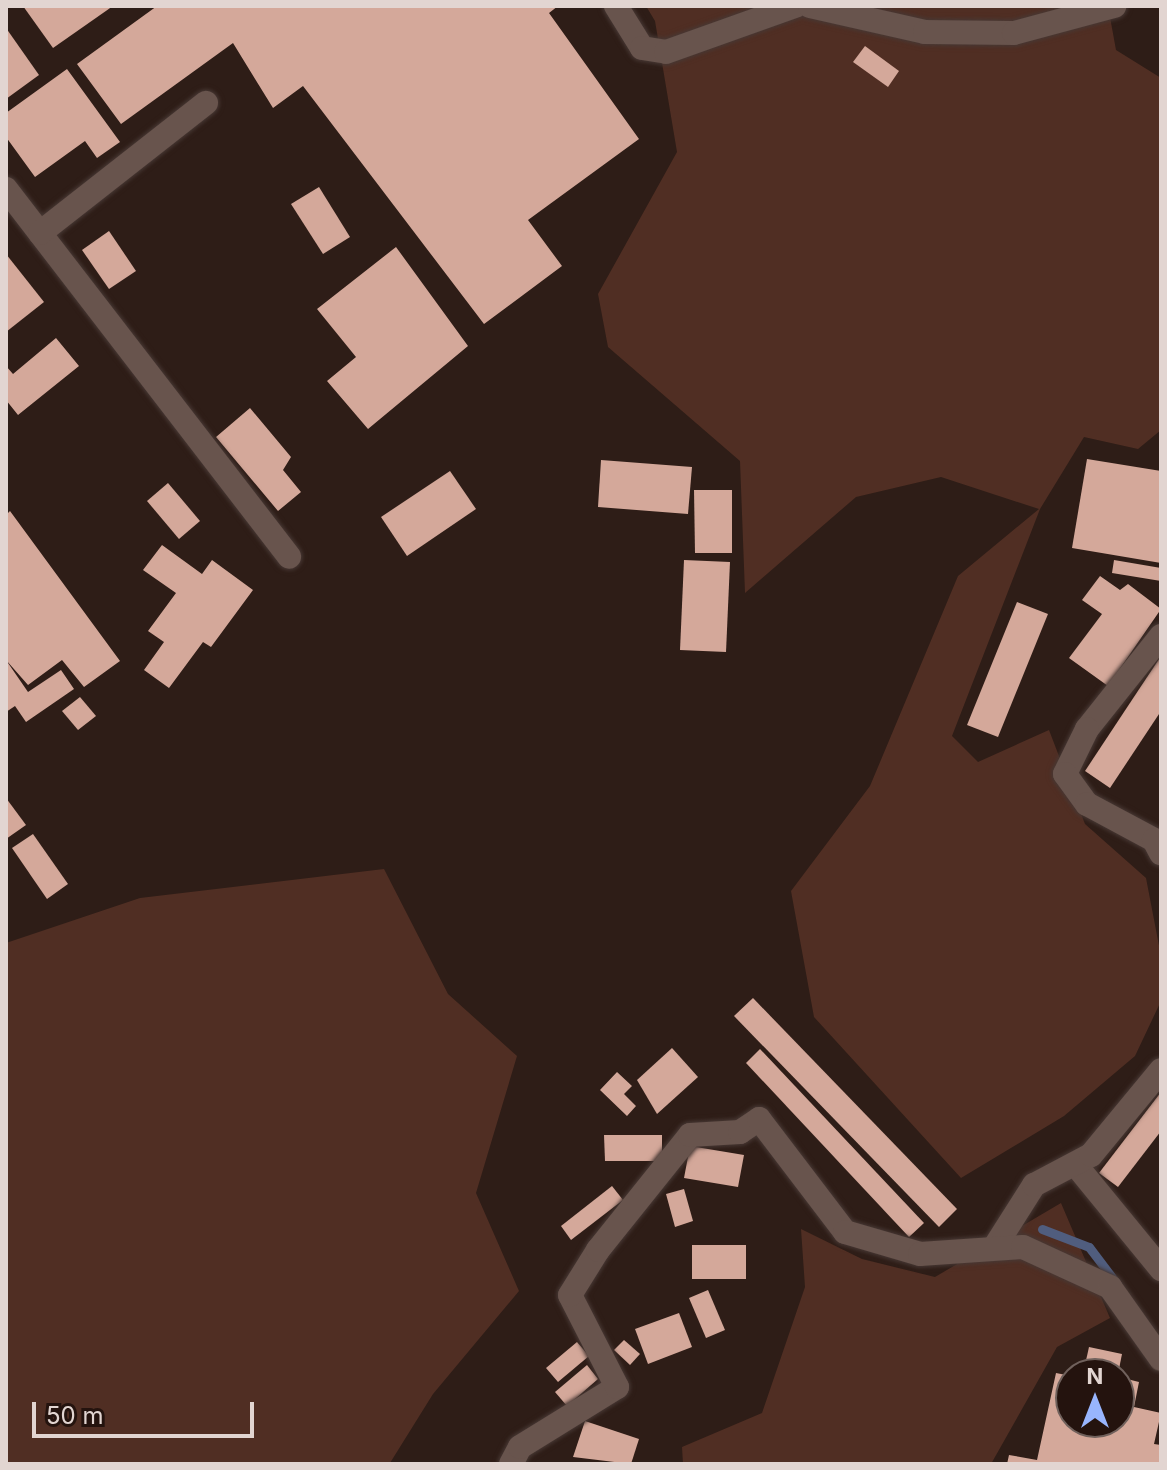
<!DOCTYPE html>
<html>
<head>
<meta charset="utf-8">
<style>
	body { margin:0 }
	#map { position:relative; width:1167px; height:1470px; overflow:hidden; background:#2e1d17; font-family:Inter,sans-serif }
	div>[style] { position:absolute }
	[style*='--x'] { left:calc(var(--x)*1px); top:calc(var(--y)*1px); width:calc(var(--w)*1px); rotate:calc(var(--a)*1deg) }
	.green>* { inset:0; background:#502e23 }
	.stream>* { height:9px; margin:-4.5px; padding:0 4.5px; transform-origin:4.5px; border-radius:4.5px; background:#505d7e }
	.building>* { inset:0; background:#d4a89a }
	.roads { filter:drop-shadow(0 0 2px #473834) drop-shadow(0 0 2px #473834) }
	.minor>* { height:24px; margin:-12px; padding:0 12px; transform-origin:12px; border-radius:12px; background:#68544d }
	span { translate:-50% -50%; white-space:nowrap; text-align:center; line-height:1.15; -webkit-text-stroke:8px #24130e; paint-order:stroke }
	.frame { position:absolute; inset:0; border:8px solid #e2d5d1; pointer-events:none }
	.north { position:absolute; left:1055px; top:1358px; width:80px; height:80px; box-sizing:border-box; background:#24130e; border:2px solid #70615c; border-radius:50%; rotate:0deg; font-size:22px; font-weight:700; line-height:32px; text-align:center; color:#e2d5d1 }
	.north::after { content:''; display:block; margin:auto; width:28px; height:36px; background:#98b5fd; clip-path:polygon(50% 0,100% 100%,50% 72%,0 100%) }
	.scale { position:absolute; left:32px; top:1402px; width:222px; height:36px; box-sizing:border-box; border:4px solid #e2d5d1; border-top:0; padding-left:10px; font-size:24px; line-height:28px; white-space:nowrap; color:#e2d5d1; -webkit-text-stroke:6px #24130e; paint-order:stroke }
</style>
</head>
<body>
<div id="map">
	<div class="green">
		<i style="clip-path:polygon(646px 6px,1108px 6px,1116px 50px,1161px 78px,1161px 430px,1138px 449px,1084px 437px,1040px 509px,952px 736px,978px 762px,1049px 730px,1085px 824px,1146px 878px,1161px 956px,1161px 1001px,1135px 1056px,1064px 1116px,961px 1178px,814px 1017px,791px 891px,870px 786px,958px 576px,1039px 509px,941px 477px,856px 497px,745px 593px,740px 461px,608px 347px,598px 294px,677px 152px,655px 21px)"></i>
		<i style="clip-path:polygon(384px 869px,448px 994px,517px 1056px,476px 1193px,519px 1291px,433px 1394px,390px 1463px,6px 1464px,6px 943px,140px 898px)"></i>
		<i style="clip-path:polygon(1061px 1203px,1110px 1318px,1057px 1347px,991px 1464px,683px 1464px,682px 1447px,762px 1413px,805px 1287px,801px 1229px,862px 1259px,935px 1277px)"></i>
	</div>
	<div class="stream">
		<i style="--x:1042;--y:1229;--w:50;--a:21"></i>
		<i style="--x:1089;--y:1247;--w:46;--a:52.9"></i>
	</div>
	<div class="building">
		<i style="clip-path:polygon(23px 6px,113px 6px,53px 48px)"></i>
		<i style="clip-path:polygon(157px 6px,558px 6px,549px 13px,639px 139px,528px 220px,562px 266px,484px 324px,303px 86px,273px 108px,233px 43px,121px 124px,77px 64px)"></i>
		<i style="clip-path:polygon(6px 28px,39px 75px,6px 99px)"></i>
		<i style="clip-path:polygon(865px 46px,899px 71px,888px 87px,853px 62px)"></i>
		<i style="clip-path:polygon(67px 69px,120px 142px,97px 158px,85px 141px,35px 177px,6px 137px,6px 113px)"></i>
		<i style="clip-path:polygon(319px 187px,350px 237px,323px 254px,291px 204px)"></i>
		<i style="clip-path:polygon(109px 231px,136px 271px,109px 289px,82px 250px)"></i>
		<i style="clip-path:polygon(396px 247px,468px 346px,368px 429px,327px 381px,356px 357px,317px 309px)"></i>
		<i style="clip-path:polygon(6px 254px,44px 302px,6px 332px)"></i>
		<i style="clip-path:polygon(56px 338px,79px 366px,18px 415px,6px 400px,6px 366px,13px 374px)"></i>
		<i style="clip-path:polygon(250px 408px,291px 457px,283px 470px,301px 492px,278px 511px,216px 437px)"></i>
		<i style="clip-path:polygon(1087px 459px,1161px 471px,1161px 563px,1072px 548px)"></i>
		<i style="clip-path:polygon(601px 460px,692px 467px,688px 514px,598px 507px)"></i>
		<i style="clip-path:polygon(450px 471px,476px 509px,407px 556px,381px 517px)"></i>
		<i style="clip-path:polygon(168px 483px,200px 521px,179px 539px,147px 501px)"></i>
		<i style="clip-path:polygon(694px 490px,732px 490px,732px 553px,695px 553px)"></i>
		<i style="clip-path:polygon(10px 511px,120px 661px,84px 687px,62px 660px,28px 685px,6px 660px,28px 692px,61px 670px,74px 689px,26px 722px,15px 706px,6px 712px,6px 515px)"></i>
		<i style="clip-path:polygon(162px 545px,202px 574px,212px 560px,253px 590px,211px 647px,203px 642px,169px 688px,144px 670px,164px 642px,148px 631px,176px 593px,143px 570px)"></i>
		<i style="clip-path:polygon(684px 560px,730px 562px,726px 652px,680px 650px)"></i>
		<i style="clip-path:polygon(1114px 560px,1161px 568px,1161px 581px,1112px 573px)"></i>
		<i style="clip-path:polygon(1100px 576px,1120px 590px,1128px 584px,1161px 609px,1108px 686px,1069px 658px,1102px 614px,1082px 600px)"></i>
		<i style="clip-path:polygon(1017px 602px,1048px 614px,998px 737px,967px 725px)"></i>
		<i style="clip-path:polygon(1161px 656px,1161px 711px,1110px 788px,1085px 771px)"></i>
		<i style="clip-path:polygon(80px 697px,96px 716px,78px 730px,62px 711px)"></i>
		<i style="clip-path:polygon(6px 798px,26px 825px,6px 839px)"></i>
		<i style="clip-path:polygon(33px 834px,68px 884px,47px 899px,12px 848px)"></i>
		<i style="clip-path:polygon(753px 998px,957px 1209px,939px 1227px,734px 1016px)"></i>
		<i style="clip-path:polygon(672px 1048px,698px 1077px,657px 1114px,637px 1080px)"></i>
		<i style="clip-path:polygon(760px 1049px,924px 1223px,909px 1237px,746px 1063px)"></i>
		<i style="clip-path:polygon(617px 1072px,632px 1086px,624px 1094px,636px 1106px,627px 1116px,600px 1090px)"></i>
		<i style="clip-path:polygon(1161px 1092px,1161px 1131px,1118px 1187px,1099px 1173px)"></i>
		<i style="clip-path:polygon(604px 1135px,662px 1135px,662px 1161px,605px 1161px)"></i>
		<i style="clip-path:polygon(690px 1146px,744px 1155px,738px 1187px,684px 1178px)"></i>
		<i style="clip-path:polygon(612px 1186px,623px 1200px,571px 1240px,561px 1226px)"></i>
		<i style="clip-path:polygon(684px 1189px,693px 1221px,675px 1227px,666px 1194px)"></i>
		<i style="clip-path:polygon(692px 1245px,746px 1245px,746px 1279px,692px 1279px)"></i>
		<i style="clip-path:polygon(708px 1290px,725px 1330px,706px 1338px,689px 1298px)"></i>
		<i style="clip-path:polygon(679px 1313px,692px 1347px,648px 1364px,635px 1329px)"></i>
		<i style="clip-path:polygon(624px 1340px,640px 1354px,630px 1365px,614px 1350px)"></i>
		<i style="clip-path:polygon(577px 1342px,589px 1356px,558px 1382px,546px 1368px)"></i>
		<i style="clip-path:polygon(1089px 1347px,1122px 1354px,1118px 1374px,1083px 1374px)"></i>
		<i style="clip-path:polygon(587px 1365px,598px 1379px,567px 1406px,555px 1392px)"></i>
		<i style="clip-path:polygon(1056px 1373px,1071px 1376px,1071px 1422px,1119px 1422px,1119px 1377px,1139px 1382px,1134px 1407px,1161px 1413px,1154px 1444px,1161px 1445px,1161px 1464px,1007px 1464px,1009px 1455px,1037px 1460px)"></i>
		<i style="clip-path:polygon(585px 1421px,639px 1439px,631px 1464px,573px 1457px)"></i>
	</div>
	<div class="roads">
		<div class="minor">
			<i style="--x:616;--y:6;--w:49;--a:58.2"></i>
			<i style="--x:642;--y:48;--w:24;--a:9"></i>
			<i style="--x:666;--y:52;--w:137;--a:-19.6"></i>
			<i style="--x:810;--y:6;--w:118;--a:12.7"></i>
			<i style="--x:925;--y:32;--w:89;--a:0.6"></i>
			<i style="--x:1014;--y:33;--w:104;--a:-15.1"></i>
			<i style="--x:6;--y:189;--w:464;--a:52.4"></i>
			<i style="--x:40;--y:233;--w:211;--a:-38.1"></i>
			<i style="--x:1161;--y:636;--w:119;--a:128.5"></i>
			<i style="--x:1087;--y:729;--w:50;--a:116.1"></i>
			<i style="--x:1065;--y:774;--w:37;--a:54"></i>
			<i style="--x:1087;--y:804;--w:76;--a:28.2"></i>
			<i style="--x:1154;--y:840;--w:15;--a:62"></i>
			<i style="--x:1075;--y:1164;--w:136;--a:50.7"></i>
			<i style="--x:994;--y:1248;--w:75;--a:-57.6"></i>
			<i style="--x:1034;--y:1185;--w:64;--a:-27.8"></i>
			<i style="--x:1091;--y:1155;--w:110;--a:-50.5"></i>
			<i style="--x:511;--y:1464;--w:19;--a:-62"></i>
			<i style="--x:520;--y:1447;--w:114;--a:-31.7"></i>
			<i style="--x:617;--y:1387;--w:103;--a:-117.1"></i>
			<i style="--x:570;--y:1295;--w:53;--a:-58.1"></i>
			<i style="--x:598;--y:1250;--w:147;--a:-51.3"></i>
			<i style="--x:690;--y:1135;--w:50;--a:-3.4"></i>
			<i style="--x:740;--y:1132;--w:23;--a:-34"></i>
			<i style="--x:759;--y:1119;--w:142;--a:52.7"></i>
			<i style="--x:845;--y:1232;--w:78;--a:16.3"></i>
			<i style="--x:920;--y:1254;--w:103;--a:-3.9"></i>
			<i style="--x:1023;--y:1247;--w:96;--a:24.7"></i>
			<i style="--x:1110;--y:1287;--w:88;--a:54.7"></i>
		</div>
	</div>
	<div class="frame"></div>
	<div class="north">N</div>
	<div class="scale">50 m</div>
</div>
</body>
</html>
